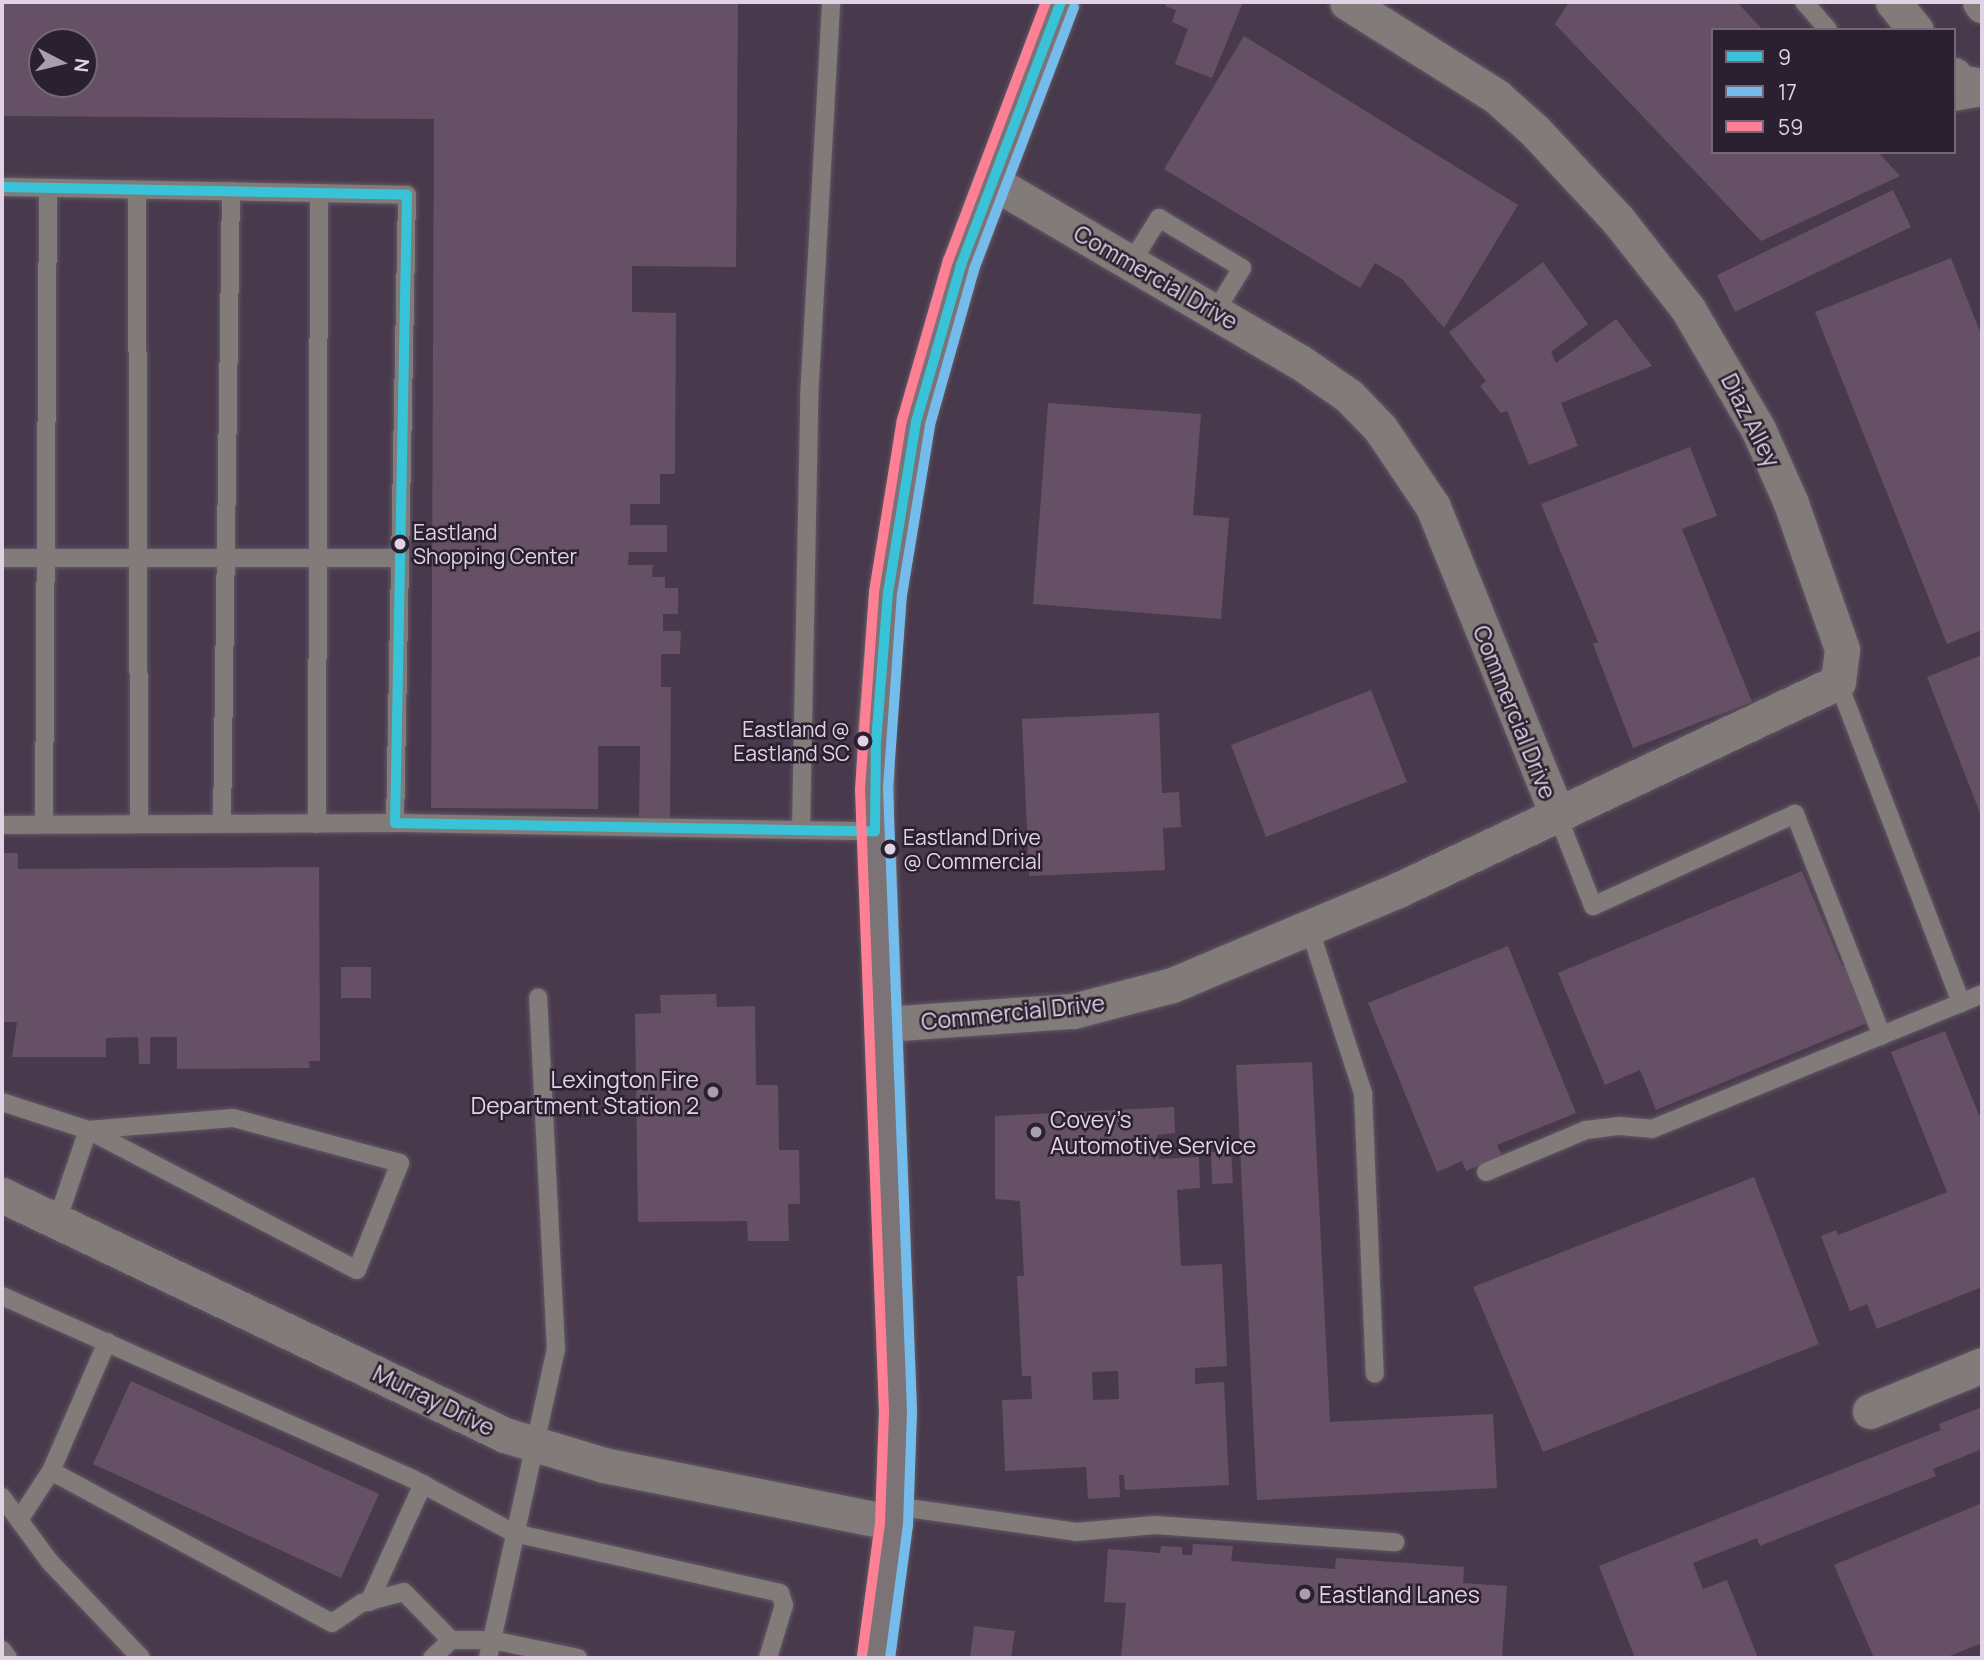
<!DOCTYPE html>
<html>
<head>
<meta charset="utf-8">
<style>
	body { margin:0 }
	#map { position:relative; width:1984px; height:1660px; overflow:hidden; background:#483a4c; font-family:Manrope,sans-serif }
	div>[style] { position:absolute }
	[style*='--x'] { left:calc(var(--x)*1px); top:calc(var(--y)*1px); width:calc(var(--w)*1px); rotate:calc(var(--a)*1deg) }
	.building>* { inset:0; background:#665065 }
	.roads { filter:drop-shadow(0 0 2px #635766) drop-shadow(0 0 2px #635766) }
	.lane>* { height:18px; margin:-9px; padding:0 9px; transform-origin:9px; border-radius:9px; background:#817b79 }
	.street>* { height:35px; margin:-17.5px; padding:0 17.5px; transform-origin:17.5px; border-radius:17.5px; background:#817b79 }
	.secondary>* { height:38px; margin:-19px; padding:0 19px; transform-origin:19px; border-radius:19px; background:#7b7375 }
	.bus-1>* { height:10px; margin:-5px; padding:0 5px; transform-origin:5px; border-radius:5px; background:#38c3d8 }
	.bus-2>* { height:10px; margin:-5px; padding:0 5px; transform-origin:5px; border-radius:5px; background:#74bceb }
	.bus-3>* { height:10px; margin:-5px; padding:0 5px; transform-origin:5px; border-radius:5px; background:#ff8095 }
	.dots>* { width:19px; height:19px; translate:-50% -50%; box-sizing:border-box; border:4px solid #2b202f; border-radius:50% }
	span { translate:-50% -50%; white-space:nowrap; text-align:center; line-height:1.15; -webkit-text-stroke:5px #2b202f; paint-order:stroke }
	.bus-label { font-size:21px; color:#e1d2e6 }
	.left { translate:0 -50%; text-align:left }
	.right { translate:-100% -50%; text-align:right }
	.street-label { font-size:23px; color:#e1d2e6 }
	.poi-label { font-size:23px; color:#e1d2e6 }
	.frame { position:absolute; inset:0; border:4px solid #e1d2e6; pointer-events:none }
	.legend { position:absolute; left:1711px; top:28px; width:245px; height:126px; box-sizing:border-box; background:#2b202f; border:2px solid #746778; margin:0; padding:9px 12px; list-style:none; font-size:21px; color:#e1d2e6 }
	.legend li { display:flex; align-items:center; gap:14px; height:35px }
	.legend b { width:35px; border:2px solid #746778 }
	.north { position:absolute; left:28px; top:28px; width:70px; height:70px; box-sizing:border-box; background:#2b202f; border:2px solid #746778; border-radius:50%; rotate:97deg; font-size:19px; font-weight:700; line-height:28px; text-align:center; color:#e1d2e6 }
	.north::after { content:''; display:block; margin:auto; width:24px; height:32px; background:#ab9db0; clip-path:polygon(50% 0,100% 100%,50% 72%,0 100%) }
</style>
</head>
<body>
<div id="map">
	<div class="building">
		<i style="clip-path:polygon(evenodd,2px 2px,738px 2px,736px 267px,632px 266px,632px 312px,676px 313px,675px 474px,660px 474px,660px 504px,630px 504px,630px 525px,667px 525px,667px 552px,629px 552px,628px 565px,653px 565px,652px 577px,665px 577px,665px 588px,678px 588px,678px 614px,663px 614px,663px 631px,681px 631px,680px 654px,661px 654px,661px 687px,671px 687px,670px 821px,639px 821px,640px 746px,598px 746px,598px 809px,431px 808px,434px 119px,2px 116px,2px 2px,42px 42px,84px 42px,84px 84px,42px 84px,42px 42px)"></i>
		<i style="clip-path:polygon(1167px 2px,1243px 2px,1212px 78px,1175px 64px,1188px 29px,1172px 22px,1176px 10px,1165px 6px)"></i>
		<i style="clip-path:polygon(1569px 2px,1737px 2px,1763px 30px,1713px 30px,1713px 152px,1878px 152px,1900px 176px,1761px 241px,1555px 24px)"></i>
		<i style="clip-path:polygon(1244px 36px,1518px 205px,1444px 328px,1402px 279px,1375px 263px,1360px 288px,1164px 169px)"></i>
		<i style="clip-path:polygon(1893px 190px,1911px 227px,1735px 312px,1717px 275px)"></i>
		<i style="clip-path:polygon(1951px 258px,1982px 337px,1982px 630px,1947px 644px,1815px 312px)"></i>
		<i style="clip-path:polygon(1543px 262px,1588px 324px,1551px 352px,1556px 363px,1616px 319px,1652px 366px,1561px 403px,1578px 446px,1529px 465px,1507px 411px,1501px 413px,1480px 386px,1486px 381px,1449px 332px)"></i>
		<i style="clip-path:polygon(1048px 403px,1201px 414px,1193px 515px,1229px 518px,1221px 619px,1033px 604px)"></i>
		<i style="clip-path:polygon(1690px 447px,1717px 516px,1682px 529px,1752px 702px,1633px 748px,1593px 644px,1598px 642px,1541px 504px)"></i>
		<i style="clip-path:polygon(1982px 655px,1982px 818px,1927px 677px)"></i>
		<i style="clip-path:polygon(1371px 690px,1407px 782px,1266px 837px,1231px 745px)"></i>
		<i style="clip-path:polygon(1159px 713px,1162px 793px,1179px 792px,1181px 827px,1163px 828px,1165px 870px,1029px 876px,1022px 719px)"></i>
		<i style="clip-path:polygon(2px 853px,18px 853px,18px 869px,319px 867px,320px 1061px,309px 1061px,310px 1068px,177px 1069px,177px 1037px,150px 1037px,150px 1064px,139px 1064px,138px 1037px,106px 1038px,106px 1057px,12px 1057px,17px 1022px,2px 1022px)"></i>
		<i style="clip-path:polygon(1802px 871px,1842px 966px,1848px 963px,1872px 1021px,1656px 1110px,1640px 1070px,1605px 1085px,1558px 973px)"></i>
		<i style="clip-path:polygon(1508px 946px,1576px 1113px,1497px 1145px,1502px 1156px,1466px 1171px,1462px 1161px,1437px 1172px,1368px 1003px)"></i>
		<i style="clip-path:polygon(341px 967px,371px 967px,371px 998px,341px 998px)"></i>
		<i style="clip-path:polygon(716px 994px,717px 1007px,755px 1006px,756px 1085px,778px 1085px,779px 1150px,799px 1150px,800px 1204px,788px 1204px,789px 1241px,748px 1241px,747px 1221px,638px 1222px,635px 1014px,661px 1013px,660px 995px)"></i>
		<i style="clip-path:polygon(1945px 1031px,1979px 1115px,1982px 1114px,1982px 1287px,1877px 1329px,1867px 1304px,1850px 1311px,1821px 1236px,1836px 1230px,1838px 1235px,1947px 1192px,1891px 1052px)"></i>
		<i style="clip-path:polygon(1312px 1062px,1330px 1422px,1493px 1414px,1497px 1488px,1257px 1500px,1236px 1065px)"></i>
		<i style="clip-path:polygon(evenodd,1174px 1107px,1175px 1133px,1157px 1135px,1159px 1159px,1199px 1157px,1200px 1188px,1177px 1190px,1181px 1266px,1222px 1264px,1227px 1366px,1195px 1368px,1195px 1384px,1224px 1382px,1229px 1485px,1125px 1490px,1124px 1475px,1119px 1475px,1120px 1497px,1088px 1499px,1086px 1467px,1005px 1471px,1002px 1400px,1032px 1399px,1031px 1376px,1022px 1376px,1017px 1276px,1024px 1276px,1020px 1201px,995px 1199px,995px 1116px,1174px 1107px,1118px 1371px,1119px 1399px,1093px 1400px,1092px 1372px,1118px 1371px)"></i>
		<i style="clip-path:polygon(1231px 1151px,1233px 1183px,1212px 1184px,1211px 1152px)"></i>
		<i style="clip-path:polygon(1754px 1177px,1819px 1344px,1543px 1452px,1473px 1287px)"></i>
		<i style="clip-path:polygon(131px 1381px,379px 1494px,341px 1578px,93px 1464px)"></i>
		<i style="clip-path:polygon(1982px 1407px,1982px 1449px,1933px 1469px,1936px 1476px,1760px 1546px,1757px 1538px,1693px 1563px,1703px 1589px,1727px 1580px,1758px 1658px,1635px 1658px,1599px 1566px,1941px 1430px,1939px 1424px)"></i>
		<i style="clip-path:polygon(1982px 1503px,1982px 1643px,1945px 1658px,1874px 1658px,1834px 1565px)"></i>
		<i style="clip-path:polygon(1193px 1544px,1233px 1546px,1231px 1561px,1335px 1569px,1336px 1558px,1464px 1567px,1463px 1583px,1507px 1586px,1502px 1658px,1121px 1658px,1126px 1603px,1104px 1602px,1108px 1549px,1160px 1553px,1161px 1546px,1182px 1547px,1182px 1555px,1192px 1555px)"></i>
		<i style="clip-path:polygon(974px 1626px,1015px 1631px,1011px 1658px,970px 1658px)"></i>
	</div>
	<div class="roads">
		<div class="lane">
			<i style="--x:1804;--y:2;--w:37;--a:49"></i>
			<i style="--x:1954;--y:102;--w:28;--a:-10"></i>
			<i style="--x:2;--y:187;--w:405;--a:1.1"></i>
			<i style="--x:407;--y:195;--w:628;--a:91.09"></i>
			<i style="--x:395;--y:823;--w:480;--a:1"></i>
			<i style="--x:137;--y:190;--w:634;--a:89.82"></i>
			<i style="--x:1131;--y:263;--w:53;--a:-58.1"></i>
			<i style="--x:1159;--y:218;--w:97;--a:31.1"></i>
			<i style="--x:1242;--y:268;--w:52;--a:121.5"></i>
			<i style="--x:2;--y:558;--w:398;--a:0"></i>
			<i style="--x:1838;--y:682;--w:344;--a:69"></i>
			<i style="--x:1961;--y:1003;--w:23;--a:-23"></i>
			<i style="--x:1557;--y:814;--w:99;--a:68.6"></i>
			<i style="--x:1593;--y:906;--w:222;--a:-24.5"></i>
			<i style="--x:1795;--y:814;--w:238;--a:68.6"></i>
			<i style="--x:44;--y:824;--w:636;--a:-89.64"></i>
			<i style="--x:222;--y:824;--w:633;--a:-89.19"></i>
			<i style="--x:317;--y:824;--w:631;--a:-89.82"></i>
			<i style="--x:2;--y:825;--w:393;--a:-0.3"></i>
			<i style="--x:801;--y:830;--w:431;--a:-88.9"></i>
			<i style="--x:809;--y:399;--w:398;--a:-86.8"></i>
			<i style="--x:1309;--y:927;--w:175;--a:72"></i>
			<i style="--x:1363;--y:1093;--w:281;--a:87.6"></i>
			<i style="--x:2;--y:1102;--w:90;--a:18"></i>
			<i style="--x:88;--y:1130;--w:303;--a:27.5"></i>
			<i style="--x:357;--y:1270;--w:115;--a:-68.1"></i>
			<i style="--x:400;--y:1163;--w:173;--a:-164.9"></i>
			<i style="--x:233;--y:1118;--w:145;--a:175.3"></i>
			<i style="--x:1486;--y:1172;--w:108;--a:-22.8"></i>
			<i style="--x:1586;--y:1130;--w:34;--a:-7"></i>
			<i style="--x:1620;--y:1126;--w:32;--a:5"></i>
			<i style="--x:1652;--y:1129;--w:334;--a:-22.2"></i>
			<i style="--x:57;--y:1221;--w:96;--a:-71.2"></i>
			<i style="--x:2;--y:1296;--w:448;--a:24"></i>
			<i style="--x:411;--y:1478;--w:117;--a:28.1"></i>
			<i style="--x:514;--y:1533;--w:273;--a:12.7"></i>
			<i style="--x:780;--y:1593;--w:13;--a:72"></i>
			<i style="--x:784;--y:1605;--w:55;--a:106.8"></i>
			<i style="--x:51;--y:1471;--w:319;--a:28.4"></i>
			<i style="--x:332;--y:1623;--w:36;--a:-34"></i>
			<i style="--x:362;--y:1603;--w:43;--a:-14.7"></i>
			<i style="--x:404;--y:1592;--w:67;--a:45.6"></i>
			<i style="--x:2;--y:1497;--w:81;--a:53.6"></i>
			<i style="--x:50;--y:1562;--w:132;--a:46.5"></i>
			<i style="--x:894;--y:1506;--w:184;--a:8.1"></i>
			<i style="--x:1076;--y:1532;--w:79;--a:-5.1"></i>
			<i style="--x:1155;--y:1525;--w:241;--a:4.1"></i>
			<i style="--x:19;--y:1520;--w:59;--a:-56.9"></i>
			<i style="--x:51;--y:1471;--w:141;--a:-66.5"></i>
			<i style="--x:369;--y:1602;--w:130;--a:-65.4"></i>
			<i style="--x:2;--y:1650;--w:10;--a:53"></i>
			<i style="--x:432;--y:1658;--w:26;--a:-43"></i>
			<i style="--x:451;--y:1640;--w:41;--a:0"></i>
			<i style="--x:492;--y:1640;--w:88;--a:11.8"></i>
			<i style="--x:488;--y:1658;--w:315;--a:-77.6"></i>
			<i style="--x:556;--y:1350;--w:353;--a:-92.9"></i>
		</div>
		<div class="street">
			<i style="--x:1893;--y:2;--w:36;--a:51"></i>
			<i style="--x:1980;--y:2;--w:4;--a:56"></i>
			<i style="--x:1954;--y:75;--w:9;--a:54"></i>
			<i style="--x:1959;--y:82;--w:23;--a:10"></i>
			<i style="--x:991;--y:181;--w:358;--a:30.4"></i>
			<i style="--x:1300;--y:362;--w:60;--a:34.8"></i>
			<i style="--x:1349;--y:396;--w:45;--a:45.9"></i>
			<i style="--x:1380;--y:428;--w:95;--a:56.1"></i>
			<i style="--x:1433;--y:507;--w:331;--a:68"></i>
			<i style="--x:885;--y:1024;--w:188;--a:-4"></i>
			<i style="--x:1073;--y:1011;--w:102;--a:-14.7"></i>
			<i style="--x:1172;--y:985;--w:247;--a:-22.8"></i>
			<i style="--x:1400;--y:889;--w:484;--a:-25.3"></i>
			<i style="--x:1838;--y:682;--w:33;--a:-83"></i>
			<i style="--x:1842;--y:649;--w:155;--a:-109.3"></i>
			<i style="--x:1791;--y:503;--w:81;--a:-114"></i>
			<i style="--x:1758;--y:429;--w:139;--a:-120.3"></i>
			<i style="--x:1688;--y:309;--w:113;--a:-128.2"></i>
			<i style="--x:1618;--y:220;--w:123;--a:-133"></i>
			<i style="--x:1534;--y:130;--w:51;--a:-138.2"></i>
			<i style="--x:1496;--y:96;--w:176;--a:-147.8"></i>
			<i style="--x:2;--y:1195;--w:557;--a:25.51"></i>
			<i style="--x:505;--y:1435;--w:103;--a:16.9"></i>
			<i style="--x:604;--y:1465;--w:296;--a:11.3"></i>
			<i style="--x:1870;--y:1411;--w:121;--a:-22.3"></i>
		</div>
		<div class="secondary">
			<i style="--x:875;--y:831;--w:89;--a:-89.4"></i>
			<i style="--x:876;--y:742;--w:149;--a:-85.4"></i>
			<i style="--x:888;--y:593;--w:173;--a:-80.7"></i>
			<i style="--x:916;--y:422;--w:163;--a:-74"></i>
			<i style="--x:961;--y:265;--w:281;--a:-69.2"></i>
			<i style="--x:876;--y:1658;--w:136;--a:-82.4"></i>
			<i style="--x:894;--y:1523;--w:112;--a:-88"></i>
			<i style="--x:898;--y:1411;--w:562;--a:-92.14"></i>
		</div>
	</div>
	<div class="bus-1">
		<i style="--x:2;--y:187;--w:405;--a:1.1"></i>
		<i style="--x:407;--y:195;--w:628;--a:91.09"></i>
		<i style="--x:395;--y:823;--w:480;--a:1"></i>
		<i style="--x:875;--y:831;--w:89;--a:-89.4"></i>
		<i style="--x:876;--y:742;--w:149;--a:-85.4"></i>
		<i style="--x:888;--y:593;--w:173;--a:-80.7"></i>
		<i style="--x:916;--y:422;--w:163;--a:-74"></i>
		<i style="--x:961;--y:265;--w:281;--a:-69.2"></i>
	</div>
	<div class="bus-2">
		<i style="--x:890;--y:1658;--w:134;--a:-82.3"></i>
		<i style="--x:908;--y:1525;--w:114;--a:-88"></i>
		<i style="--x:912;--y:1411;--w:623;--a:-92.21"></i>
		<i style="--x:888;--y:788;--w:194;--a:-85.9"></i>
		<i style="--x:902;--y:595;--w:172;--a:-80.6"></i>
		<i style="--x:930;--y:425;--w:162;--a:-74.2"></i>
		<i style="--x:974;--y:269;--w:280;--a:-69.1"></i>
	</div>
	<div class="bus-3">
		<i style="--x:862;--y:1656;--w:135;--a:-82.3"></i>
		<i style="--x:880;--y:1522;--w:111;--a:-87.9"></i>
		<i style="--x:884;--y:1411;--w:622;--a:-92.21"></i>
		<i style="--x:860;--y:789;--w:197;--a:-85.9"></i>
		<i style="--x:874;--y:592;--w:174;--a:-80.8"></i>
		<i style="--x:902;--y:420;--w:166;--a:-73.9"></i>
		<i style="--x:948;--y:261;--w:277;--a:-69.3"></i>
	</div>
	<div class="dots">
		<i style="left:400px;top:544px;background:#e1d2e6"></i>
		<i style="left:863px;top:741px;background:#e1d2e6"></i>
		<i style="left:890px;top:849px;background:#e1d2e6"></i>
		<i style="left:713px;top:1092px;background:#ab9db0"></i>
		<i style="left:1036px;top:1132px;background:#ab9db0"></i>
		<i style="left:1305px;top:1594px;background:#ab9db0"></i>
	</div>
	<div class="bus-label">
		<span class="left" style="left:413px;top:544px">Eastland<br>Shopping Center</span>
		<span class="right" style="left:850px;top:741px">Eastland @<br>Eastland SC</span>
		<span class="left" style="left:903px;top:849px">Eastland Drive<br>@ Commercial</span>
	</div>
	<div class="street-label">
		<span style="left:1156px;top:277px;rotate:30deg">Commercial Drive</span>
		<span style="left:1751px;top:420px;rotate:63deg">Diaz Alley</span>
		<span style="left:1515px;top:712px;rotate:68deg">Commercial Drive</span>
		<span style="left:1013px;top:1012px;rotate:-6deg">Commercial Drive</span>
		<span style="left:434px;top:1400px;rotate:26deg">Murray Drive</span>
	</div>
	<div class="poi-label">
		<span class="right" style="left:699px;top:1092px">Lexington Fire<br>Department Station 2</span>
		<span class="left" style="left:1050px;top:1132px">Covey’s<br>Automotive Service</span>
		<span class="left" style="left:1319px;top:1594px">Eastland Lanes</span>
	</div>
	<div class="frame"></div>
	<ul class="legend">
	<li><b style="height:9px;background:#38c3d8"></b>9</li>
	<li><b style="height:9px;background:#74bceb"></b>17</li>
	<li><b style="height:9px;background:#ff8095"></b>59</li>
	</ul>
	<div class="north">N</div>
</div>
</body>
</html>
